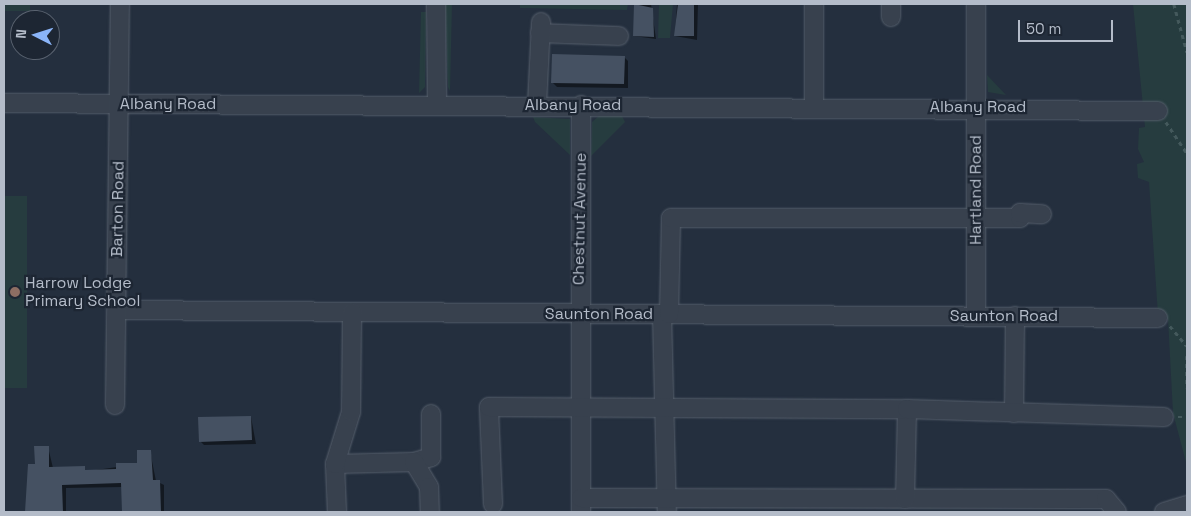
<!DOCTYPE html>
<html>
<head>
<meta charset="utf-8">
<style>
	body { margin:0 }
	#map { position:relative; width:1191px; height:516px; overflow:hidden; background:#242f3e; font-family:"Space Grotesk",sans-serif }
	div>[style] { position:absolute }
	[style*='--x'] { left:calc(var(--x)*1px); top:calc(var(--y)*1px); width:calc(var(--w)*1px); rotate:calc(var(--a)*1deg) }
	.green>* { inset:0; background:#263c3f }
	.shadow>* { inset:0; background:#0007 }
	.building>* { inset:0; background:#455162 }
	.path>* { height:2.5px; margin-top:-1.25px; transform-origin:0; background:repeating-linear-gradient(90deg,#44595c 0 4px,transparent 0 8px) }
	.roads { filter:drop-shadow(0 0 1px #565f6c) drop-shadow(0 0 1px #565f6c) }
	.minor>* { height:18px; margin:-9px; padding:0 9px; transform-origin:9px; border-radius:9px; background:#38414e }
	.dots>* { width:14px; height:14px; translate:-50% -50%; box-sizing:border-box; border:2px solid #1d2633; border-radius:50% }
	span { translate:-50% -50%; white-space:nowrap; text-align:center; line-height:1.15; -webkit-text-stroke:4.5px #1d2633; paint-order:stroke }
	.street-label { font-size:16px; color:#b4bcc9 }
	.poi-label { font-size:16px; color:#b4bcc9 }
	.left { translate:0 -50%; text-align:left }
	.frame { position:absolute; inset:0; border:5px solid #b4bcc9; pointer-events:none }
	.north { position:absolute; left:10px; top:10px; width:50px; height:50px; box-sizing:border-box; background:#1d2633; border:1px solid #59626f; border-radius:50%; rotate:275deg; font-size:14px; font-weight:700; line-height:20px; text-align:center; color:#b4bcc9 }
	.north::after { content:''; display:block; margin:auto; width:18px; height:22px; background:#8ab4f8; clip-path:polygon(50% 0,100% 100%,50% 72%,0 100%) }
	.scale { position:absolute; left:1018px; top:20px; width:95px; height:22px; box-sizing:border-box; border:2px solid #b4bcc9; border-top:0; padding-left:6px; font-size:15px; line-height:18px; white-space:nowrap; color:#b4bcc9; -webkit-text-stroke:4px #1d2633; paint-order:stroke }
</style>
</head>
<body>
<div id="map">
	<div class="green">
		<i style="clip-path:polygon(4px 4px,30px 4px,30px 11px,4px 11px)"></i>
		<i style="clip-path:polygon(445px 4px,452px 4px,450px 91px,448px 87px)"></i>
		<i style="clip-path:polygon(520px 4px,628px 4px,627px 10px,520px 8px)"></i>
		<i style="clip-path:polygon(659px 4px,673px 4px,670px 38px,658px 38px)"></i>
		<i style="clip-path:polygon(1133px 4px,1187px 4px,1187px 466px,1173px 413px,1168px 319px,1158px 315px,1149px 182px,1138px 178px,1137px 164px,1144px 162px,1138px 149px,1139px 128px,1145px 127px)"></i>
		<i style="clip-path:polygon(421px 12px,426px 12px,425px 87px,419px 93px)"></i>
		<i style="clip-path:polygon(987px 75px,1006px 95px,988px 92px)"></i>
		<i style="clip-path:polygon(600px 115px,622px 116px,625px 122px,591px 156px,592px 122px)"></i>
		<i style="clip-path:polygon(533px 117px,570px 119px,570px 155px,535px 122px)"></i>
		<i style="clip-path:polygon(4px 196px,27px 196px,27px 388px,4px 388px)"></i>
	</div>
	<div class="shadow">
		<i style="clip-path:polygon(635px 4px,651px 4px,656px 39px,634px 36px)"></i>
		<i style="clip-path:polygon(677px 4px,698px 4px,697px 40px,675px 36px)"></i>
		<i style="clip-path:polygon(624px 57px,628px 61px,628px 88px,557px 87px,553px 83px)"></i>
		<i style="clip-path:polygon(251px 417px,256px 444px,204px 445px,200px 441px)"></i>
		<i style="clip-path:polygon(48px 447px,53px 468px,89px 471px,138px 464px,150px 451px,156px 481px,164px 485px,164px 512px,123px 512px,122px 487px,66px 488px,66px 512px,28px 512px,29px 465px,36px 465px)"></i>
	</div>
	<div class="building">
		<i style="clip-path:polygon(634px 4px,653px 8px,654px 37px,633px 36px)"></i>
		<i style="clip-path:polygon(678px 4px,694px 4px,694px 36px,674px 36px)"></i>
		<i style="clip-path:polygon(552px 54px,625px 56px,624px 84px,551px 83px)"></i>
		<i style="clip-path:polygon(251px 416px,252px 440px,199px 442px,198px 417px)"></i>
		<i style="clip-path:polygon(34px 446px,49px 446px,49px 467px,85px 466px,85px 470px,116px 469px,116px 463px,137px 463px,137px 450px,151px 450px,153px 480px,160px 480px,161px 512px,122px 512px,121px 483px,62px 485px,63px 512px,25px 512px,28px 464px,35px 464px)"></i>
	</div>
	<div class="path">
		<i style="--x:1174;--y:4;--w:50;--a:74.8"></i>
		<i style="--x:1166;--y:122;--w:37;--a:56"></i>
		<i style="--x:1170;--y:326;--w:26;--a:50"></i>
		<i style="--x:1187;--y:356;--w:32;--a:90"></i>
		<i style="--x:1178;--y:417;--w:9;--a:0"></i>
	</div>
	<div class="roads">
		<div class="minor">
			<i style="--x:436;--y:4;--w:100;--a:89.4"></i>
			<i style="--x:976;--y:4;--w:312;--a:90"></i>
			<i style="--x:891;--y:17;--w:13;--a:-90"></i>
			<i style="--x:540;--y:33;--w:79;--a:2.2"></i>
			<i style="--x:4;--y:103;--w:1154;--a:0.4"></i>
			<i style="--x:537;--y:105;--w:83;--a:-87.2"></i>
			<i style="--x:581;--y:105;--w:407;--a:90"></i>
			<i style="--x:814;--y:106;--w:102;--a:-90"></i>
			<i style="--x:117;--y:310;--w:1041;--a:0.44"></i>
			<i style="--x:662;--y:314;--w:198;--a:88.6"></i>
			<i style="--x:669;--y:314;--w:96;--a:-88.8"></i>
			<i style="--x:671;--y:218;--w:349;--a:0"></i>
			<i style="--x:1020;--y:218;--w:5;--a:-90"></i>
			<i style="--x:1020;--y:213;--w:22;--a:3"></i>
			<i style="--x:115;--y:405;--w:401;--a:-89.3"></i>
			<i style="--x:1014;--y:413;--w:97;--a:-89.4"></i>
			<i style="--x:414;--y:462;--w:18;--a:-16"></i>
			<i style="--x:431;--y:457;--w:43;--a:-90"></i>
			<i style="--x:335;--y:464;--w:79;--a:-1.5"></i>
			<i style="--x:414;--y:462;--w:29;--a:59"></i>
			<i style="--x:429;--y:487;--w:25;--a:88"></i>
			<i style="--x:581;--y:498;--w:525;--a:0.11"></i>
			<i style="--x:1106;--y:499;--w:17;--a:50"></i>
			<i style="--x:905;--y:499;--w:90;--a:-88.7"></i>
			<i style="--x:493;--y:504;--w:97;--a:-92.4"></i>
			<i style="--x:489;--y:407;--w:418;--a:0.3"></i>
			<i style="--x:907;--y:409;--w:257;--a:1.8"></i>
			<i style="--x:337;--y:512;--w:48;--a:-92.4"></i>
			<i style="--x:335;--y:464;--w:54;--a:-72.9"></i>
			<i style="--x:351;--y:412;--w:100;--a:-89.4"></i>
			<i style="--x:1164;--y:512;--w:24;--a:-17"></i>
		</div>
	</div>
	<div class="dots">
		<i style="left:15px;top:292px;background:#8d6e63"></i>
	</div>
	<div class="street-label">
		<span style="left:168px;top:104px">Albany Road</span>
		<span style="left:573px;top:105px">Albany Road</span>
		<span style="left:978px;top:107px">Albany Road</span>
		<span style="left:976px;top:190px;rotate:-90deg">Hartland Road</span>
		<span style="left:118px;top:209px;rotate:-89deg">Barton Road</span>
		<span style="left:580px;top:219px;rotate:-89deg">Chestnut Avenue</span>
		<span style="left:599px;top:314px">Saunton Road</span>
		<span style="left:1004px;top:316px">Saunton Road</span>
	</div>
	<div class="poi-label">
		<span class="left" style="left:25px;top:292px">Harrow Lodge<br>Primary School</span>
	</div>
	<div class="frame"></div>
	<div class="north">N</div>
	<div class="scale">50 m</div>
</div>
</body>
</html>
